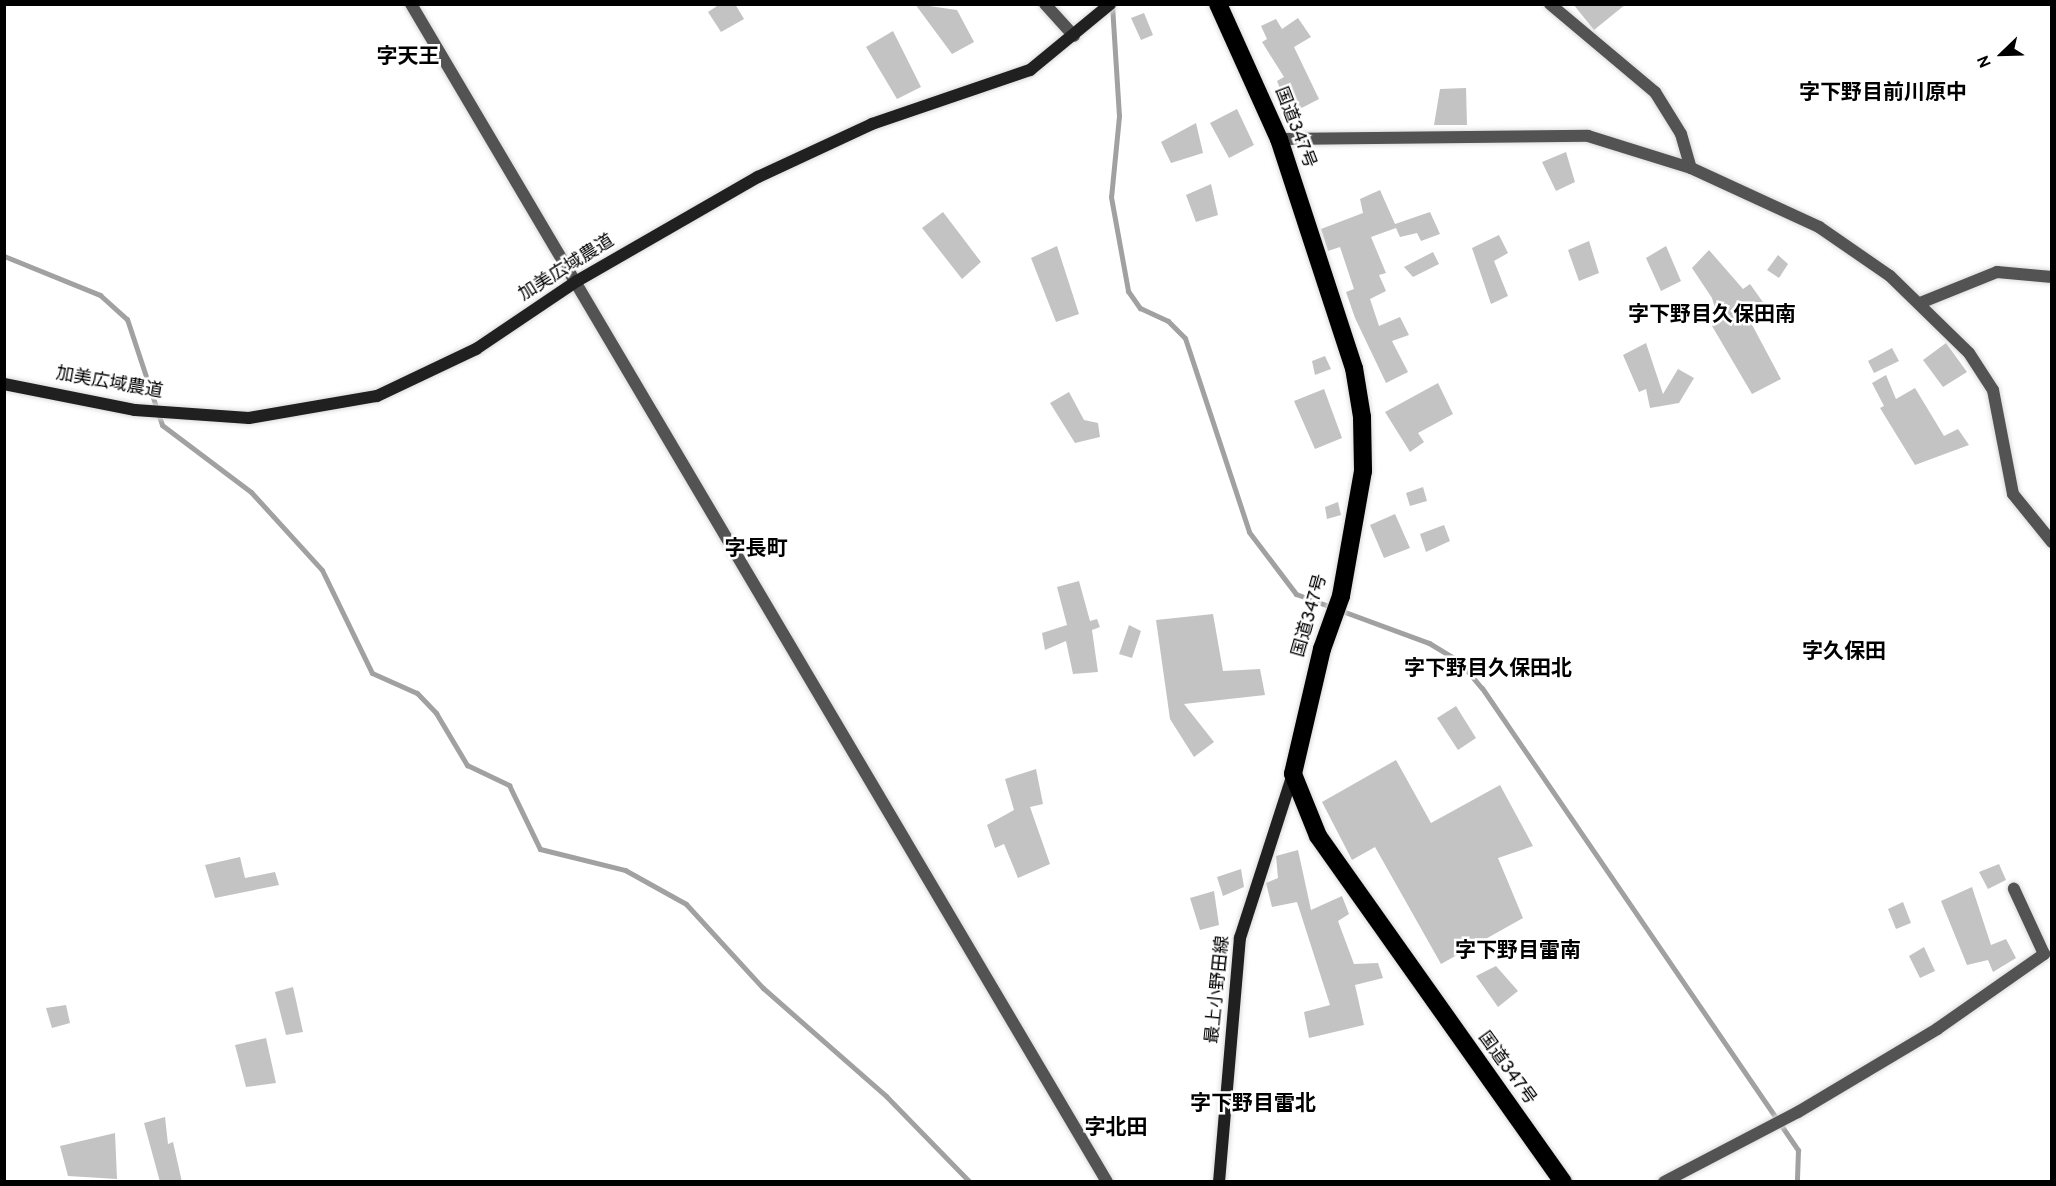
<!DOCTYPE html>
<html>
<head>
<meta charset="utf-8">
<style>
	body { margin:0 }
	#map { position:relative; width:2056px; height:1186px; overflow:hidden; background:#fff; font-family:Overpass,"Noto Sans JP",sans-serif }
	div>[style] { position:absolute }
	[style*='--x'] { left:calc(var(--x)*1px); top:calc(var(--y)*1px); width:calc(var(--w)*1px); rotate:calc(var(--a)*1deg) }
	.stream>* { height:5px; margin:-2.5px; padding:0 2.5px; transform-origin:2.5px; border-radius:2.5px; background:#a1a1a1 }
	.building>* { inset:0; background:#c3c3c3 }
	.roads { filter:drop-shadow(0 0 2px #dbdbdb) drop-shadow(0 0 2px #dbdbdb) }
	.street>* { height:12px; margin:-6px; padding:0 6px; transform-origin:6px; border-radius:6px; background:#535353 }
	.secondary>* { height:12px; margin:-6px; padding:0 6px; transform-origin:6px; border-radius:6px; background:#202020 }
	.highway>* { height:18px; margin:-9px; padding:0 9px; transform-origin:9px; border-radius:9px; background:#000 }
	span { translate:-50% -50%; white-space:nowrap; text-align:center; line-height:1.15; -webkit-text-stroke:5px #fff; paint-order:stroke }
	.street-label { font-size:18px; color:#000 }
	.quarter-label { font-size:21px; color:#000; font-weight:700 }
	.frame { position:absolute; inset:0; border:6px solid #000; pointer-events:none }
	.north { position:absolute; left:1972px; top:24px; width:60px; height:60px; -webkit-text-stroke:4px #fff; paint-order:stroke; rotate:247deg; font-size:16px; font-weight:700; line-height:24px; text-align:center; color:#000 }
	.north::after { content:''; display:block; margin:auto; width:21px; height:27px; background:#000; clip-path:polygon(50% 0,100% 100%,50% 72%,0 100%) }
</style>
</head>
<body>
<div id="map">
	<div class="stream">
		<i style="--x:1112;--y:5;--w:111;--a:86.4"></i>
		<i style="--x:1119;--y:116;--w:81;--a:95.6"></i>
		<i style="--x:1111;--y:197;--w:96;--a:79.7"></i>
		<i style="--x:1128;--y:291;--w:21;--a:55"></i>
		<i style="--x:1140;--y:308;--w:31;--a:25"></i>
		<i style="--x:1168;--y:321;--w:24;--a:45"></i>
		<i style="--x:1185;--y:338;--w:204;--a:71.7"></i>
		<i style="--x:1249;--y:532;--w:78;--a:52.8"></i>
		<i style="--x:1296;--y:594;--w:142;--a:20.2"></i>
		<i style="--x:1429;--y:643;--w:35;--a:31"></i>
		<i style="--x:1459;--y:661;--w:35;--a:50"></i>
		<i style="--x:1482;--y:688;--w:560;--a:55.63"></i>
		<i style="--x:1798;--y:1150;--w:32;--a:92"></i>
		<i style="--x:4;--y:256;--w:104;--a:22.1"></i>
		<i style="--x:100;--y:295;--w:36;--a:42"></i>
		<i style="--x:127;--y:319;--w:112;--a:71.7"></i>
		<i style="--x:162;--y:425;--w:111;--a:37"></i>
		<i style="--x:251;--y:492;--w:105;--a:47.7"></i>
		<i style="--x:322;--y:570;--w:114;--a:64.1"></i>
		<i style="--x:372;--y:673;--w:49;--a:24"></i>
		<i style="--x:417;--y:693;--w:28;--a:46"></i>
		<i style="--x:436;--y:713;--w:61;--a:59.2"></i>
		<i style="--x:467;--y:765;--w:47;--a:25.5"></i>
		<i style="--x:509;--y:785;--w:71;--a:64.2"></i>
		<i style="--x:540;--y:849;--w:88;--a:13.9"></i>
		<i style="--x:625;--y:870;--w:70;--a:29.1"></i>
		<i style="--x:686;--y:904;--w:114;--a:47.5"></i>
		<i style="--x:763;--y:988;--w:164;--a:41.3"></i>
		<i style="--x:886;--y:1096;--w:120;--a:45.7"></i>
	</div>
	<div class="building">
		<i style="clip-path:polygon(720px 4px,735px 4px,744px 19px,721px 32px,708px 12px)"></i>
		<i style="clip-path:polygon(915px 4px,957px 10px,974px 42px,952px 54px)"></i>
		<i style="clip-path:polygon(1573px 4px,1626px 4px,1594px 30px)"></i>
		<i style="clip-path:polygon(1144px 13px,1153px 35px,1141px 40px,1131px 18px)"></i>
		<i style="clip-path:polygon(1298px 18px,1311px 37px,1294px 47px,1319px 99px,1290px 114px,1277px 81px,1284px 77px,1262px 42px,1267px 39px,1261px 26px,1276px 19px,1282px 29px)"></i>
		<i style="clip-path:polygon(893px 31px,921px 87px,897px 99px,866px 47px)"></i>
		<i style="clip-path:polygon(1466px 88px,1467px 125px,1434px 125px,1440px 89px)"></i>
		<i style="clip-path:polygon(1237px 109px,1254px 145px,1229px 158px,1210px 123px)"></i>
		<i style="clip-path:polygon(1196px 123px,1203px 153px,1171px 163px,1161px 142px)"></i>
		<i style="clip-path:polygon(1566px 152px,1575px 182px,1556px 191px,1542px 162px)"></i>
		<i style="clip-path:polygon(1211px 184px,1218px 215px,1196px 222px,1186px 195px)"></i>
		<i style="clip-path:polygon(1380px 190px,1395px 224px,1430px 212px,1440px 234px,1421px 241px,1417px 233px,1400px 237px,1396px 228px,1371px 237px,1386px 273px,1379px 275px,1386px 291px,1370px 299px,1379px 326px,1400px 317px,1409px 335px,1392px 341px,1408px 372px,1386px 383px,1355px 318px,1346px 292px,1354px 289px,1340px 247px,1328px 251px,1321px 229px,1363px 213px,1360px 199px)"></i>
		<i style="clip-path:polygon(943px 212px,981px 262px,962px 279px,922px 228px)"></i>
		<i style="clip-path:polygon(1499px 235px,1508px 253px,1494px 261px,1508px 296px,1491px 304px,1472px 248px)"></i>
		<i style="clip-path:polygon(1589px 241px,1599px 273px,1579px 281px,1568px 250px)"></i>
		<i style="clip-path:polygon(1057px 246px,1079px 314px,1056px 322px,1031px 258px)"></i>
		<i style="clip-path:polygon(1666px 246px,1681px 281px,1661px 291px,1646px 258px)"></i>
		<i style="clip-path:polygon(1709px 250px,1743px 289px,1750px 284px,1765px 305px,1749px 319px,1781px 379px,1752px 394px,1712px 326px,1719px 321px,1712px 298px,1692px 268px)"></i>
		<i style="clip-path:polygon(1433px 252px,1439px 264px,1413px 277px,1404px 267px)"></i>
		<i style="clip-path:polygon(1778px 255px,1788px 264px,1779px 278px,1767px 270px)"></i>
		<i style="clip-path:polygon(1646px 343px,1663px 394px,1678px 369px,1694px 378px,1679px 403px,1650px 408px,1646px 389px,1639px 392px,1623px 355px)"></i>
		<i style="clip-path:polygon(1946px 343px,1967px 372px,1943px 387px,1923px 360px)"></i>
		<i style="clip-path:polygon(1892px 348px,1899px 361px,1874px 373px,1868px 361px)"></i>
		<i style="clip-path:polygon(1325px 356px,1331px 369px,1315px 375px,1312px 361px)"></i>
		<i style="clip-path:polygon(1886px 375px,1896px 399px,1915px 388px,1944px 436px,1958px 429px,1969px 445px,1915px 465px,1880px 408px,1884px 406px,1872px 383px)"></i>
		<i style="clip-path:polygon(1438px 383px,1453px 414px,1418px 433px,1424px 442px,1410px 452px,1385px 412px)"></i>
		<i style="clip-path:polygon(1324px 389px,1342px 438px,1315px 449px,1294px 401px)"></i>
		<i style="clip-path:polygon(1069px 392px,1084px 420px,1098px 423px,1100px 437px,1075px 443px,1050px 403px)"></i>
		<i style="clip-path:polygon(1423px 487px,1427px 501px,1410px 506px,1406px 493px)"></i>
		<i style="clip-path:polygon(1338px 502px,1341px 515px,1327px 519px,1325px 507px)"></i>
		<i style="clip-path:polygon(1395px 514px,1410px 548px,1384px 558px,1370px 525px)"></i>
		<i style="clip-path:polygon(1444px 525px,1450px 541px,1426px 552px,1420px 534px)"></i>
		<i style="clip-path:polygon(1079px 581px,1090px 621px,1097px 619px,1100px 627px,1092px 630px,1098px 672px,1073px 674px,1066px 641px,1045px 650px,1042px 633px,1067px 625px,1057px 587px)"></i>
		<i style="clip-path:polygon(1213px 614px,1223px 671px,1260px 669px,1265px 695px,1184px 704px,1214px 742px,1194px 757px,1170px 719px,1156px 620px)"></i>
		<i style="clip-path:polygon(1129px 625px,1141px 631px,1132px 658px,1119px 654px)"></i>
		<i style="clip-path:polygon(1456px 706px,1476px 738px,1458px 750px,1437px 718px)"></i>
		<i style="clip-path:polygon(1396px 760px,1431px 823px,1500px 785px,1533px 846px,1498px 858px,1523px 918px,1441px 964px,1375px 847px,1352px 860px,1322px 802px)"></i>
		<i style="clip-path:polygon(1036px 769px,1043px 804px,1030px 807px,1050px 864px,1018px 878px,1004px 844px,995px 848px,987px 825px,1014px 810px,1005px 779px)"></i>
		<i style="clip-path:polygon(1298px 850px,1311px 910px,1342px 896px,1349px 914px,1338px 921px,1354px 964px,1378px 963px,1383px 978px,1355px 985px,1364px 1025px,1309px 1038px,1304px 1012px,1330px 1005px,1297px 902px,1272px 907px,1266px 883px,1278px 878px,1276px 856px)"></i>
		<i style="clip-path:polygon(240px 857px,245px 878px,275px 872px,279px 885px,215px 898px,205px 865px)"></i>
		<i style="clip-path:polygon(1999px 864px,2006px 880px,1988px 889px,1979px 872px)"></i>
		<i style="clip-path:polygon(1241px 869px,1244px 887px,1223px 896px,1217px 877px)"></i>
		<i style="clip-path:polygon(1972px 887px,1991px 945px,2006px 939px,2016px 958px,1993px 972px,1988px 960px,1967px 965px,1941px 901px)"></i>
		<i style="clip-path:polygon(1214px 891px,1219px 925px,1200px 930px,1190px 898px)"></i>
		<i style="clip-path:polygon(1903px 902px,1911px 923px,1896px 929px,1888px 909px)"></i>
		<i style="clip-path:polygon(1924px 947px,1935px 971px,1920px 978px,1909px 956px)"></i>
		<i style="clip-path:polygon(1496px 966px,1518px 991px,1498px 1007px,1476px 976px)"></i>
		<i style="clip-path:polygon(293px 987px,303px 1032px,286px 1035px,275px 992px)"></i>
		<i style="clip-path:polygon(66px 1005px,70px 1023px,52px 1028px,46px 1008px)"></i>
		<i style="clip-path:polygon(266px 1038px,276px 1083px,246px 1087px,235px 1045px)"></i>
		<i style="clip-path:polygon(165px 1117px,168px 1144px,173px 1142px,182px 1182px,160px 1182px,144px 1123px)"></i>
		<i style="clip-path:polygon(115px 1133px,117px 1179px,68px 1176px,60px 1146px)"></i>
	</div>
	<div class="roads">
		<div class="street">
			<i style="--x:411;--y:4;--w:1368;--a:59.42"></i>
			<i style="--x:1045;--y:4;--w:43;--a:47.8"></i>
			<i style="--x:1550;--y:4;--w:137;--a:40"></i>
			<i style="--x:1655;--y:92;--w:49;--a:58.2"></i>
			<i style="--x:1681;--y:134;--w:35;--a:74"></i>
			<i style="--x:1279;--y:139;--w:309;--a:-0.6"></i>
			<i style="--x:1588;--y:136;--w:108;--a:17.3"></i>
			<i style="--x:1691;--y:168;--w:141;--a:24.7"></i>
			<i style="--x:1819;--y:227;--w:86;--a:34.6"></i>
			<i style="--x:1890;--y:276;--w:110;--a:44.3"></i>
			<i style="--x:1969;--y:353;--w:44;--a:57"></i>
			<i style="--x:1993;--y:390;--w:106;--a:79.1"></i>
			<i style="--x:2013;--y:494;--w:62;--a:50.9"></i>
			<i style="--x:1920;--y:303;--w:83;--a:-21.9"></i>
			<i style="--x:1997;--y:272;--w:55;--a:5.2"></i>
			<i style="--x:1664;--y:1182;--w:151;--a:-27.6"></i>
			<i style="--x:1798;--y:1112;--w:162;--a:-30.8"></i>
			<i style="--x:1937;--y:1029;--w:131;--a:-35"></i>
			<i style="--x:2044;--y:954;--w:72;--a:-114.8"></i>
		</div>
		<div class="secondary">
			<i style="--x:4;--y:384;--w:134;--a:11.2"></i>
			<i style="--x:135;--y:410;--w:114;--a:4"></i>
			<i style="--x:249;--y:418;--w:130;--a:-9.8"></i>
			<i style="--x:377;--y:396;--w:110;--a:-25.4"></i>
			<i style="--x:476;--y:349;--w:122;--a:-34"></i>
			<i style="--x:577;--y:281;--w:209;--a:-29.9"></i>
			<i style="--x:758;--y:177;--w:126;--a:-24.9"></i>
			<i style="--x:872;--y:124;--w:167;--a:-18.9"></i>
			<i style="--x:1030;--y:70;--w:104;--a:-39.5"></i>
			<i style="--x:1219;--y:1182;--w:245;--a:-85.1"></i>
			<i style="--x:1240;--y:938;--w:172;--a:-72.1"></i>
		</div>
		<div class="highway">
			<i style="--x:1218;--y:4;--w:148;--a:65.7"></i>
			<i style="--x:1279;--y:139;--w:241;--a:71.9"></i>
			<i style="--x:1354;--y:368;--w:50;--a:80.7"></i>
			<i style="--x:1362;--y:417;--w:54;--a:88.9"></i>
			<i style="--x:1363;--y:471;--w:127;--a:100"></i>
			<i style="--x:1341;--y:596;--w:56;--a:109.7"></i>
			<i style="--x:1322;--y:649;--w:128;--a:103.1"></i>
			<i style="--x:1293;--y:774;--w:67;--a:68"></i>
			<i style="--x:1318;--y:836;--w:424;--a:54.7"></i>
		</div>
	</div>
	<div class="street-label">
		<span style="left:1294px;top:128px;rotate:69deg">国道347号</span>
		<span style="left:567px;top:269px;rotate:-32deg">加美広域農道</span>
		<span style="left:109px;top:384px;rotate:10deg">加美広域農道</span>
		<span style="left:1311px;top:616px;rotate:-74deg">国道347号</span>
		<span style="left:1219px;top:990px;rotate:-84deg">最上小野田線</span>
		<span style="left:1506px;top:1069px;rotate:54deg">国道347号</span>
	</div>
	<div class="quarter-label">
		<span style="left:408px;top:58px">字天王</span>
		<span style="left:1883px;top:94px">字下野目前川原中</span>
		<span style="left:1712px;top:316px">字下野目久保田南</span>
		<span style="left:756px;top:550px">字長町</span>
		<span style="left:1844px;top:653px">字久保田</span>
		<span style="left:1488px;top:670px">字下野目久保田北</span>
		<span style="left:1518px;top:952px">字下野目雷南</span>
		<span style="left:1253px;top:1105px">字下野目雷北</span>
		<span style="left:1116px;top:1129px">字北田</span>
	</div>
	<div class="frame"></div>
	<div class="north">N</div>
</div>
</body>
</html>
